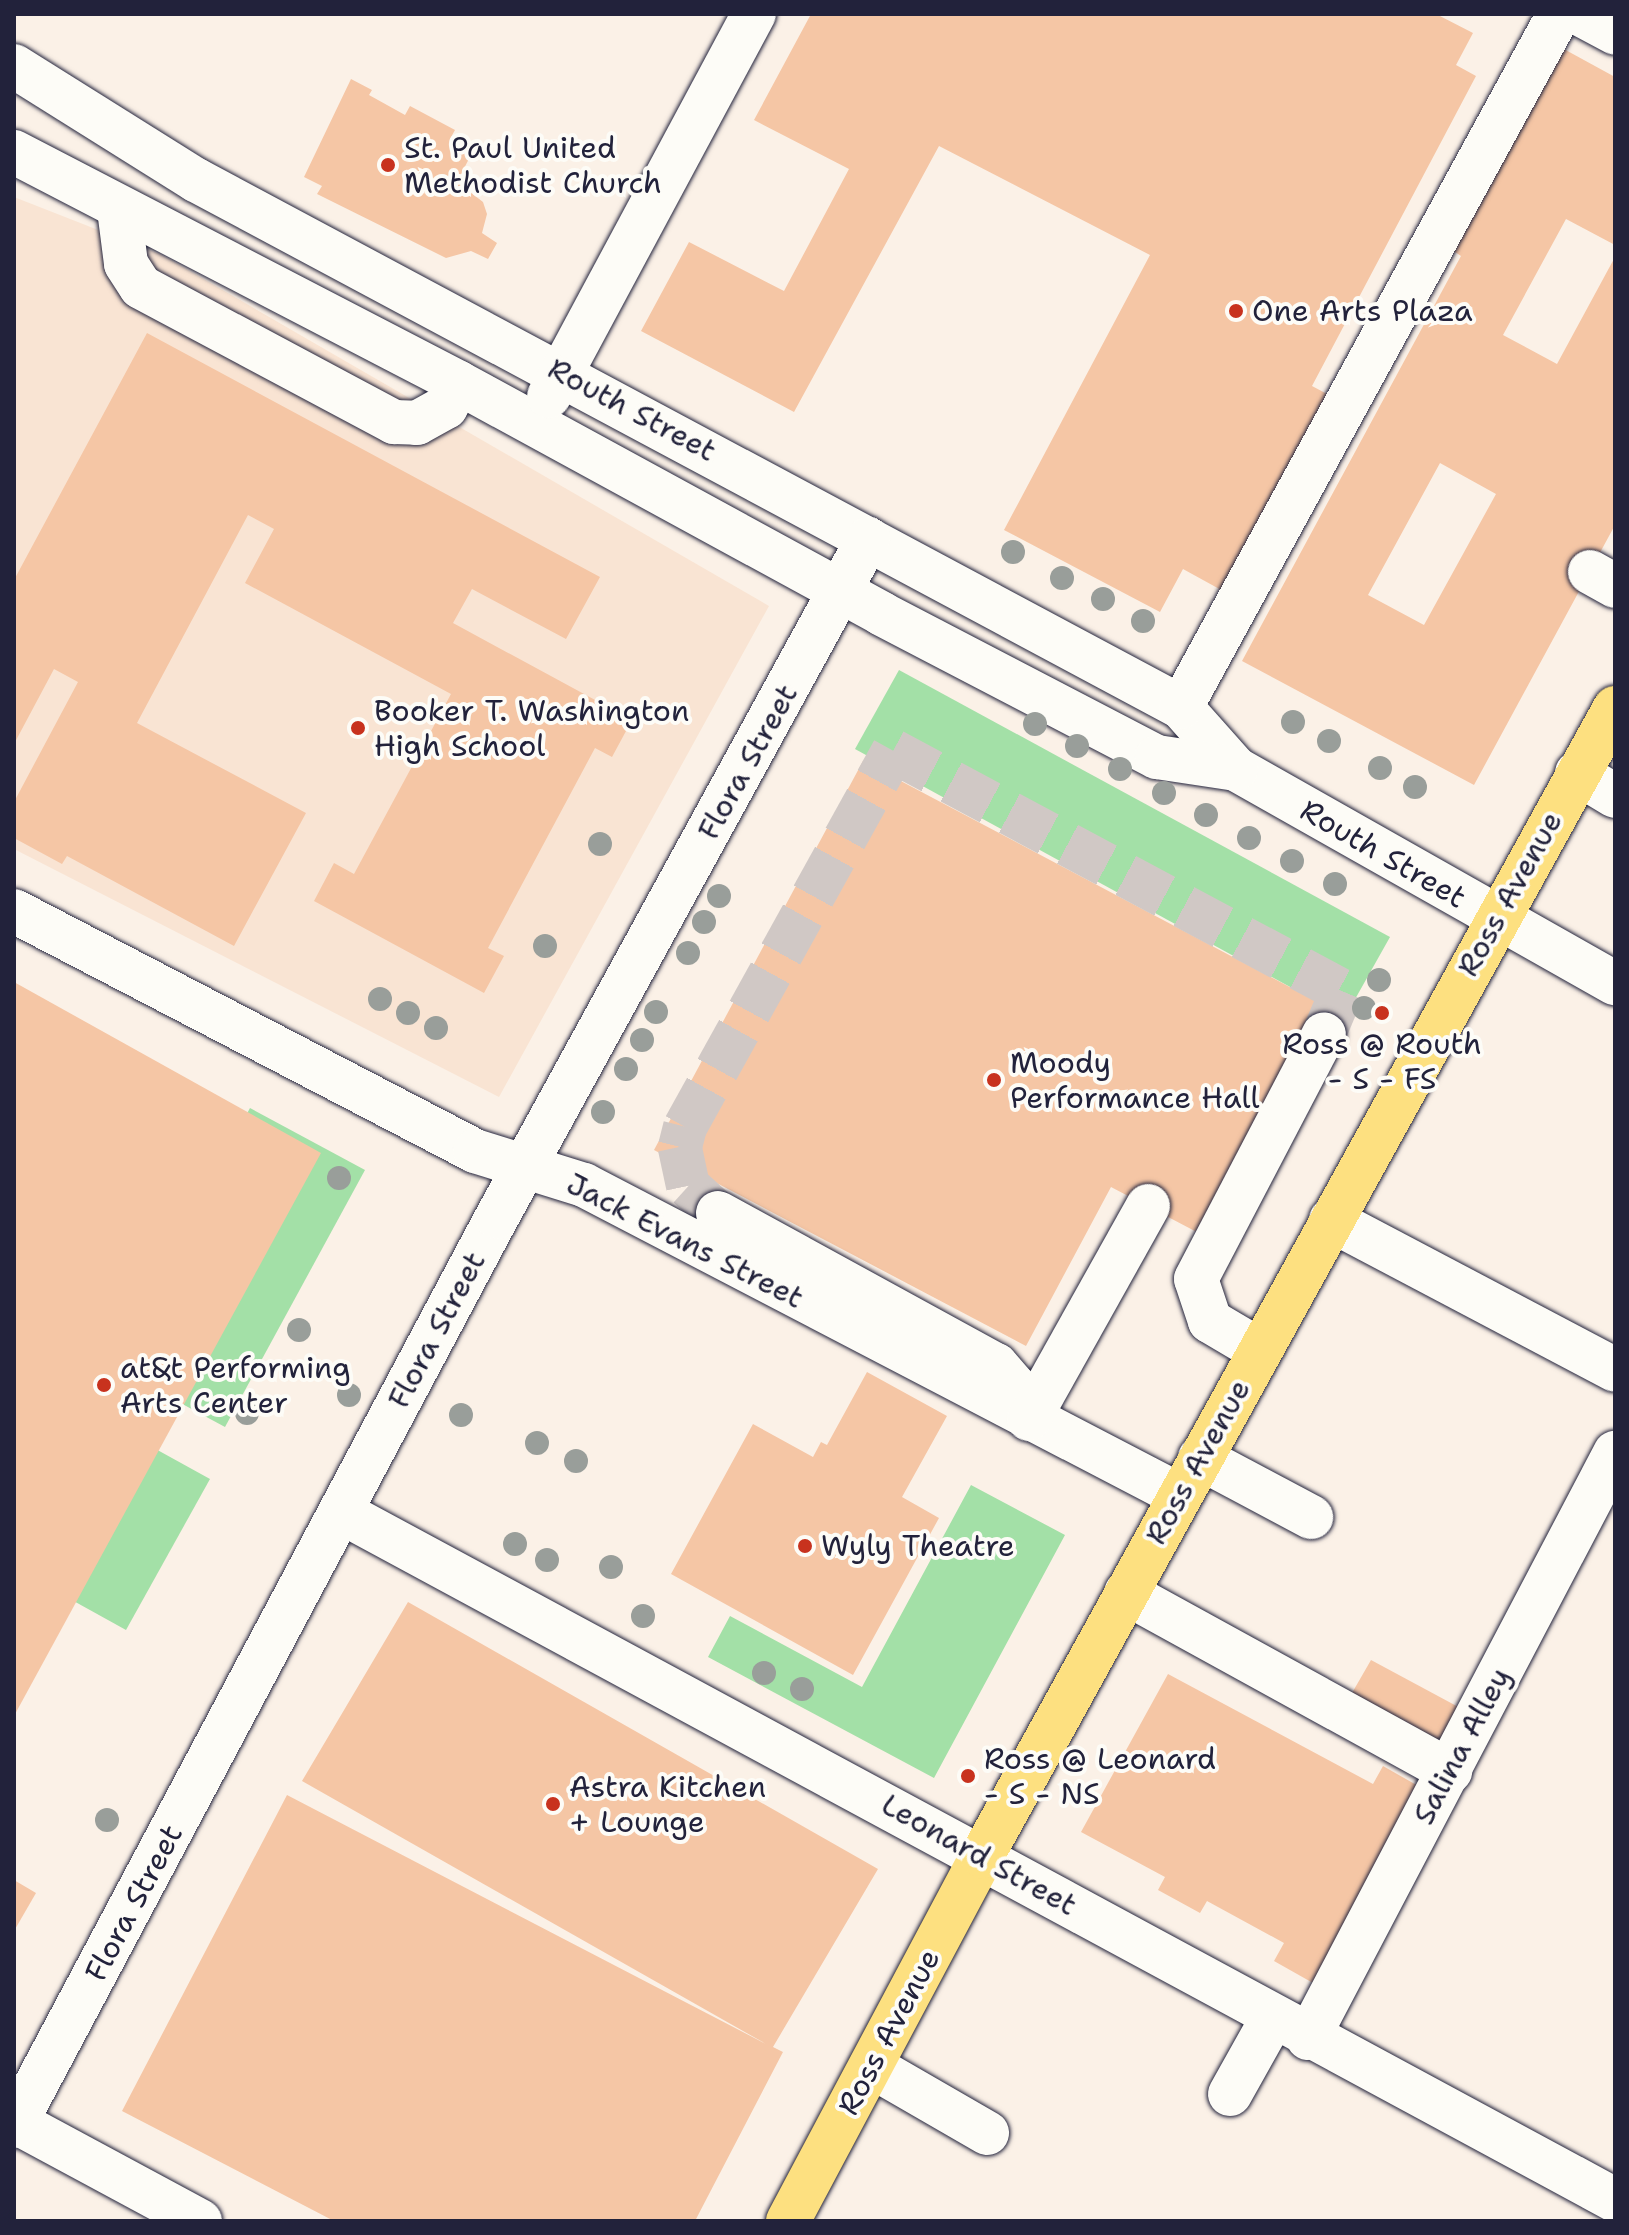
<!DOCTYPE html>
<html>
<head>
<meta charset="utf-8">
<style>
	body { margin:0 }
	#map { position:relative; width:1629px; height:2235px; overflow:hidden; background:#fbf1e7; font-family:"Shantell Sans",sans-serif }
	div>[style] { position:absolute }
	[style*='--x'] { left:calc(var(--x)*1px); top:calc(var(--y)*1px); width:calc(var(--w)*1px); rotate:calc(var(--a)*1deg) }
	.built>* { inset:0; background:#f9e4d3 }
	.green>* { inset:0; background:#a3e0a7 }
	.building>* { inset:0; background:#f5c6a5 }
	.minor-tunnel>* { height:44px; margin-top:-22px; transform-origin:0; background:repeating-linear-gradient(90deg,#d0c8c5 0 44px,transparent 0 66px) }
	.roads { filter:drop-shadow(0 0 2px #22223b) drop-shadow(0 0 2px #22223b) }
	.minor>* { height:44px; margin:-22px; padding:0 22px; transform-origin:22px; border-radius:22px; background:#fdfcf7 }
	.major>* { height:44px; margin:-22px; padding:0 22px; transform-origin:22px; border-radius:22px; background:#fde080 }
	.trees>* { width:24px; height:24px; margin:-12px; border-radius:50%; background:#999e9a }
	.dots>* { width:22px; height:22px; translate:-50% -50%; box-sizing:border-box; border:4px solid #fdfcf7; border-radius:50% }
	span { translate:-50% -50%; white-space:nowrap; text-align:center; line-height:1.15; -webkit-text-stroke:8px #fdfcf7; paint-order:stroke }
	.poi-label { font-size:30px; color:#22223b }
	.left { translate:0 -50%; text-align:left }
	.street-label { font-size:30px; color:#22223b }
	.frame { position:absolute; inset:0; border:16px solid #22223b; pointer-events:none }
</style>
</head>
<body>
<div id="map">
	<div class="built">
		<i style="clip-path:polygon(14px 197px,162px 255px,769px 606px,499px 1097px,14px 849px)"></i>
	</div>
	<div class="green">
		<i style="clip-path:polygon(899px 670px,1390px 937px,1345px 1017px,855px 749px)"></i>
		<i style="clip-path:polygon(250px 1108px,365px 1170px,225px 1427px,110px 1365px)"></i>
		<i style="clip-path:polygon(85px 1410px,210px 1479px,126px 1630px,14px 1568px)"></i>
		<i style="clip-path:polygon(971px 1485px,1065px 1535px,934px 1778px,708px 1657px,730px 1616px,862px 1687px)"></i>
	</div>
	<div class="building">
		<i style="clip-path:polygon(811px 14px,1436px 14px,1473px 33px,1456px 65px,1476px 76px,1312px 386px,1327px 394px,1223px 591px,1183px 569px,1160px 612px,1004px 530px,1150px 255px,939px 146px,794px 412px,641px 331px,689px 242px,784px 291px,849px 169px,754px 120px)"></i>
		<i style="clip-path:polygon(evenodd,1562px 48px,1615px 77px,1615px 245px,1566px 219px,1503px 335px,1557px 364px,1615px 257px,1615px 525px,1474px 785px,1242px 661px,1461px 256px,1452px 250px,1562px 48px,1440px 463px,1496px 494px,1424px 625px,1368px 595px,1440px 463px)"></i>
		<i style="clip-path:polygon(351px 79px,372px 90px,369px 95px,405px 115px,410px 106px,455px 130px,450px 139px,473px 151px,457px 182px,483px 202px,487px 214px,482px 233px,497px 243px,488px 259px,471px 251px,446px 258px,317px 194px,322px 186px,304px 177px)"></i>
		<i style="clip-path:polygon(147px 333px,600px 577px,566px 639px,472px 589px,453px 623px,632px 720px,612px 757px,595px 748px,488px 948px,504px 956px,484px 993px,314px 901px,334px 863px,354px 874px,451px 694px,245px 583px,274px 529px,248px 515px,137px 723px,306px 813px,234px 946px,67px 856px,62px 864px,14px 838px,14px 802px,78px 682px,54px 669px,14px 744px,14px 580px)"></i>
		<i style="clip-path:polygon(863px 761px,1333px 1010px,1210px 1239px,1111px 1187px,1026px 1346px,654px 1150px)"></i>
		<i style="clip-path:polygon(14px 982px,321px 1153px,14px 1716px)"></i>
		<i style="clip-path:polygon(867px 1372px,947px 1416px,902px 1497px,939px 1518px,853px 1675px,671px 1574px,753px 1424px,813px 1457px,821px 1442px,827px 1445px)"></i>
		<i style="clip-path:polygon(408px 1602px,878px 1869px,773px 2047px,783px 2052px,695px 2221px,334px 2221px,122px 2111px,287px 1795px,766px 2044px,302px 1781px)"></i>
		<i style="clip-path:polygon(1371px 1660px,1464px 1710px,1446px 1744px,1352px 1693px)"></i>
		<i style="clip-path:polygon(1168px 1674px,1373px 1784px,1383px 1766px,1420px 1787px,1313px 1983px,1274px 1961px,1284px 1943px,1207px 1901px,1200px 1913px,1158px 1890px,1165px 1877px,1081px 1832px)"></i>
		<i style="clip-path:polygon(14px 1880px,36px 1893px,14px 1931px)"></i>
	</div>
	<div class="minor-tunnel">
		<i style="--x:718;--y:1213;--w:40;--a:-138"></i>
		<i style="--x:688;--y:1186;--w:40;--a:-102"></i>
		<i style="--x:680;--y:1147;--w:21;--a:-76"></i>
		<i style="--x:685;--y:1127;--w:430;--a:-61"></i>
		<i style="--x:893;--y:751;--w:509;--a:28.13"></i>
		<i style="--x:1342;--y:991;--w:47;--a:112.7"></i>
	</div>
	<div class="roads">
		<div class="minor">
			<i style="--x:1580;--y:14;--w:40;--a:28"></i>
			<i style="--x:14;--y:66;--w:215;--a:32.1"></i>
			<i style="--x:196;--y:180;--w:1117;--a:28.15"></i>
			<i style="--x:1181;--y:707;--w:83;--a:48.4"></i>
			<i style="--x:1236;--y:769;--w:435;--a:29.5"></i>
			<i style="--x:14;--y:152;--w:501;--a:27.43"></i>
			<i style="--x:459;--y:383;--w:482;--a:28.6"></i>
			<i style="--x:882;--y:614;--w:310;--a:27.5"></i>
			<i style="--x:1157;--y:757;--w:80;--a:8.6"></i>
			<i style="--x:119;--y:209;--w:55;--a:82.7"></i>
			<i style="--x:126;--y:264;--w:27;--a:57"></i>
			<i style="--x:141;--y:287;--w:287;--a:28.1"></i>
			<i style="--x:394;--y:422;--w:23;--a:2"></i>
			<i style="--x:417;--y:423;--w:33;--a:-29"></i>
			<i style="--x:446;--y:407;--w:27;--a:-62"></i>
			<i style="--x:549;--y:396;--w:434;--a:-61.8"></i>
			<i style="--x:1590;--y:572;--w:29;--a:29"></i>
			<i style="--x:1181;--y:707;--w:789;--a:-61.39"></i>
			<i style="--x:1577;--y:773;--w:44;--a:31.2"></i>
			<i style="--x:14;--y:911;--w:520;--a:27.5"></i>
			<i style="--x:475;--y:1151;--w:114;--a:17.3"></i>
			<i style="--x:584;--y:1185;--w:671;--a:27.52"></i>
			<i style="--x:718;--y:1213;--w:317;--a:28.7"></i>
			<i style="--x:996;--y:1365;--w:28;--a:49"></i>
			<i style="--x:1014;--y:1386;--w:33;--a:65"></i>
			<i style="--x:1331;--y:1220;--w:321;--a:27.8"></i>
			<i style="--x:1259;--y:1350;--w:57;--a:-149.4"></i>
			<i style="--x:1210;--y:1321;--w:44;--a:-108.4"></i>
			<i style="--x:1196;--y:1279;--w:276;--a:-62.4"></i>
			<i style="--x:1029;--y:1419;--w:244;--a:-60.8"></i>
			<i style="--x:1200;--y:1458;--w:126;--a:28"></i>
			<i style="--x:341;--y:1512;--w:1448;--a:28.37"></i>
			<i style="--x:1126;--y:1593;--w:370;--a:28.8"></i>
			<i style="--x:1308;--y:2038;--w:661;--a:-62.31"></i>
			<i style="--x:871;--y:2066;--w:134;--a:30"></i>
			<i style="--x:1230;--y:2094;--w:86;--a:-60.8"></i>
			<i style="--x:16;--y:2122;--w:209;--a:28.3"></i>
			<i style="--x:14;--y:2126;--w:1029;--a:-62.02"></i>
			<i style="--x:497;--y:1217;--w:773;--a:-61.31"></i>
		</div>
		<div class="major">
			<i style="--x:788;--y:2221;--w:413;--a:-62"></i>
			<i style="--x:982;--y:1856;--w:1311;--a:-61.13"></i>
		</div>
	</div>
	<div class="trees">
		<i style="left:1013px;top:552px"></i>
		<i style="left:1062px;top:578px"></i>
		<i style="left:1103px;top:599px"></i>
		<i style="left:1143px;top:621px"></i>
		<i style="left:1293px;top:722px"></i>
		<i style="left:1035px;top:724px"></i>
		<i style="left:1329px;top:741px"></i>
		<i style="left:1077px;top:746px"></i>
		<i style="left:1380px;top:768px"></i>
		<i style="left:1120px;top:769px"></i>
		<i style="left:1415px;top:787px"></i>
		<i style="left:1164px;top:793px"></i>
		<i style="left:1206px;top:815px"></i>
		<i style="left:1249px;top:838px"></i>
		<i style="left:600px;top:844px"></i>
		<i style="left:1292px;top:861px"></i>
		<i style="left:1335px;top:884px"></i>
		<i style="left:719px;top:896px"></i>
		<i style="left:704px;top:922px"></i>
		<i style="left:545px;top:946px"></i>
		<i style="left:688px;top:953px"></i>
		<i style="left:1379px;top:980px"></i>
		<i style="left:380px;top:999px"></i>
		<i style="left:1364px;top:1008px"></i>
		<i style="left:656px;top:1012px"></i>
		<i style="left:408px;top:1013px"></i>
		<i style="left:436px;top:1028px"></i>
		<i style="left:642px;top:1040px"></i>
		<i style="left:626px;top:1069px"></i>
		<i style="left:603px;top:1112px"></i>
		<i style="left:339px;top:1178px"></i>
		<i style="left:299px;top:1330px"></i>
		<i style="left:349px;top:1395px"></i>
		<i style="left:247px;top:1413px"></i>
		<i style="left:461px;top:1415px"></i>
		<i style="left:537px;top:1443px"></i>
		<i style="left:576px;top:1461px"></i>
		<i style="left:515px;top:1544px"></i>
		<i style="left:547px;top:1560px"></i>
		<i style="left:611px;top:1567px"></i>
		<i style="left:643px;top:1616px"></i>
		<i style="left:764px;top:1673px"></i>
		<i style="left:802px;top:1689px"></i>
		<i style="left:107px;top:1820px"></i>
	</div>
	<div class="dots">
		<i style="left:388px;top:165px;background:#c8321e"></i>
		<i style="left:1236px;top:311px;background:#c8321e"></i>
		<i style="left:358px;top:728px;background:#c8321e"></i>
		<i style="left:1382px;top:1013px;background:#c8321e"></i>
		<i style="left:994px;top:1080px;background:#c8321e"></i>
		<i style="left:104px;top:1385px;background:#c8321e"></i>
		<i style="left:805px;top:1546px;background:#c8321e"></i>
		<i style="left:968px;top:1776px;background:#c8321e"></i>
		<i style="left:553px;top:1804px;background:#c8321e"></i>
	</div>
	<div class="poi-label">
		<span class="left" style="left:404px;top:165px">St. Paul United<br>Methodist Church</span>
		<span class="left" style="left:1252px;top:311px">One Arts Plaza</span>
		<span class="left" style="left:374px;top:728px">Booker T. Washington<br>High School</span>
		<span style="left:1382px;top:1061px">Ross @ Routh<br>- S - FS</span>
		<span class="left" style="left:1010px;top:1080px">Moody<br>Performance Hall</span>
		<span class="left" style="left:120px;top:1385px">at&amp;t Performing<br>Arts Center</span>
		<span class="left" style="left:821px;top:1546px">Wyly Theatre</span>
		<span class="left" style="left:984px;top:1776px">Ross @ Leonard<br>- S - NS</span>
		<span class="left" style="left:569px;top:1804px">Astra Kitchen<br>+ Lounge</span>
	</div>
	<div class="street-label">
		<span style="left:632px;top:410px;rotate:28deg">Routh Street</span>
		<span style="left:748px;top:762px;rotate:-61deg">Flora Street</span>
		<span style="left:1383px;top:854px;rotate:30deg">Routh Street</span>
		<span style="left:1510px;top:894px;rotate:-61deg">Ross Avenue</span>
		<span style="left:685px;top:1241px;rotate:27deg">Jack Evans Street</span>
		<span style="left:437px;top:1330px;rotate:-62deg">Flora Street</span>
		<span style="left:1198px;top:1462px;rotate:-61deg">Ross Avenue</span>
		<span style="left:1462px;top:1746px;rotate:-62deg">Salina Alley</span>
		<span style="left:979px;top:1855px;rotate:29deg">Leonard Street</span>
		<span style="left:134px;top:1903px;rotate:-62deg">Flora Street</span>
		<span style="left:889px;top:2032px;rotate:-62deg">Ross Avenue</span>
	</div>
	<div class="frame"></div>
</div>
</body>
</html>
